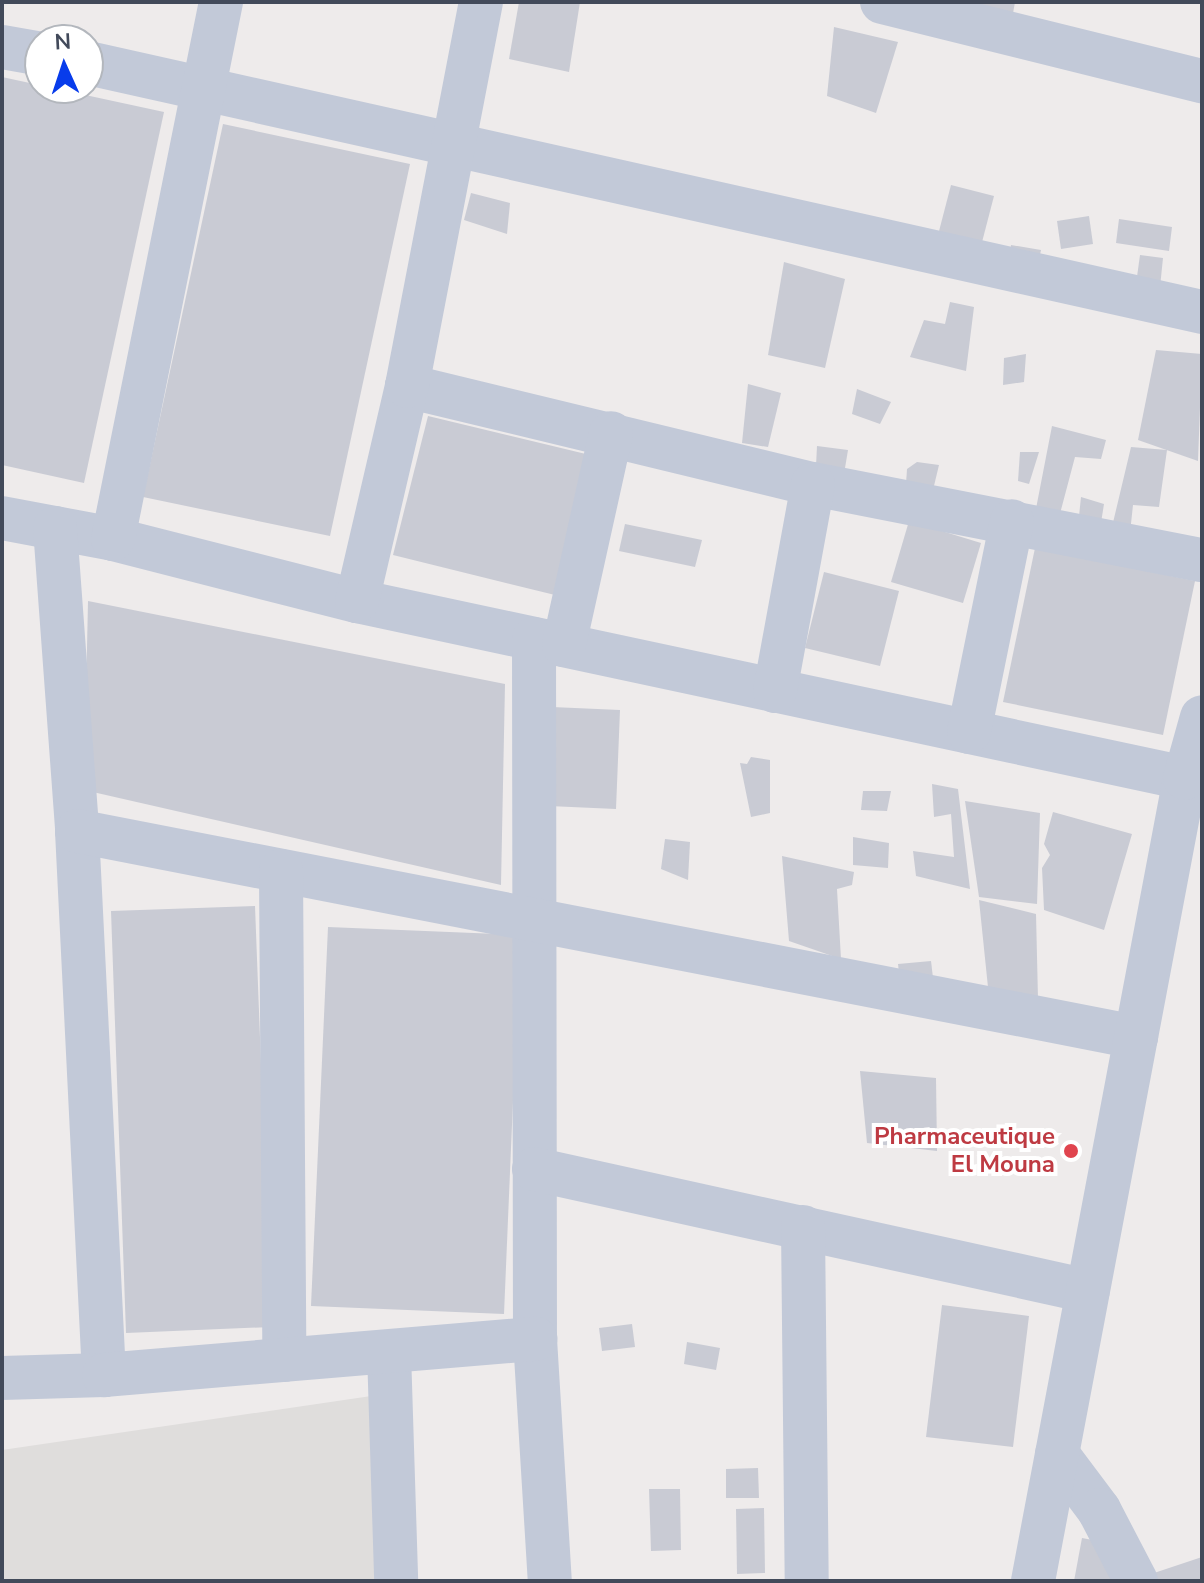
<!DOCTYPE html>
<html>
<head>
<meta charset="utf-8">
<style>
	body { margin:0 }
	#map { position:relative; width:1204px; height:1583px; overflow:hidden; background:#eeebeb; font-family:"Nunito Sans",sans-serif }
	div>[style] { position:absolute }
	[style*='--x'] { left:calc(var(--x)*1px); top:calc(var(--y)*1px); width:calc(var(--w)*1px); rotate:calc(var(--a)*1deg) }
	.education>* { inset:0; background:#dfdddc }
	.building>* { inset:0; background:#c9cbd4 }
	.minor>* { height:44px; margin:-22px; padding:0 22px; transform-origin:22px; border-radius:22px; background:#c2c9d8 }
	.dots>* { width:22px; height:22px; translate:-50% -50%; box-sizing:border-box; border:4px solid #fff; border-radius:50% }
	span { translate:-50% -50%; white-space:nowrap; text-align:center; line-height:1.15; -webkit-text-stroke:8px #fff; paint-order:stroke }
	.health-label { font-size:24px; color:#be3a42; font-weight:700 }
	.right { translate:-100% -50%; text-align:right }
	.frame { position:absolute; inset:0; border:4px solid #424a5a; pointer-events:none }
	.north { position:absolute; left:24px; top:24px; width:80px; height:80px; box-sizing:border-box; background:#fff; border:2px solid #b3b7bd; border-radius:50%; rotate:357deg; font-size:22px; font-weight:700; line-height:32px; text-align:center; color:#424a5a }
	.north::after { content:''; display:block; margin:auto; width:28px; height:36px; background:#083ceb; clip-path:polygon(50% 0,100% 100%,50% 72%,0 100%) }
</style>
</head>
<body>
<div id="map">
	<div class="education">
		<i style="clip-path:polygon(378px 1395px,392px 1581px,2px 1581px,2px 1450px)"></i>
	</div>
	<div class="building">
		<i style="clip-path:polygon(519px 2px,580px 2px,569px 72px,509px 59px)"></i>
		<i style="clip-path:polygon(935px 2px,1015px 2px,1012px 19px)"></i>
		<i style="clip-path:polygon(834px 27px,898px 42px,876px 113px,827px 96px)"></i>
		<i style="clip-path:polygon(2px 77px,164px 112px,84px 483px,2px 465px)"></i>
		<i style="clip-path:polygon(223px 124px,410px 164px,330px 536px,143px 497px)"></i>
		<i style="clip-path:polygon(951px 185px,994px 196px,981px 246px,938px 235px)"></i>
		<i style="clip-path:polygon(471px 193px,510px 203px,507px 234px,464px 220px)"></i>
		<i style="clip-path:polygon(1089px 216px,1093px 244px,1061px 249px,1057px 221px)"></i>
		<i style="clip-path:polygon(1119px 219px,1172px 227px,1169px 251px,1116px 243px)"></i>
		<i style="clip-path:polygon(1011px 245px,1041px 250px,1038px 264px,1009px 258px)"></i>
		<i style="clip-path:polygon(1140px 255px,1163px 258px,1160px 287px,1136px 284px)"></i>
		<i style="clip-path:polygon(784px 262px,845px 279px,825px 368px,768px 355px)"></i>
		<i style="clip-path:polygon(950px 302px,974px 307px,966px 371px,910px 357px,924px 320px,945px 324px)"></i>
		<i style="clip-path:polygon(1156px 350px,1202px 354px,1198px 461px,1138px 440px)"></i>
		<i style="clip-path:polygon(1026px 354px,1024px 382px,1003px 385px,1004px 358px)"></i>
		<i style="clip-path:polygon(748px 384px,781px 393px,768px 447px,742px 443px)"></i>
		<i style="clip-path:polygon(857px 389px,891px 402px,880px 424px,852px 414px)"></i>
		<i style="clip-path:polygon(428px 416px,590px 455px,555px 595px,393px 555px)"></i>
		<i style="clip-path:polygon(1052px 426px,1106px 440px,1101px 459px,1075px 457px,1057px 525px,1034px 519px)"></i>
		<i style="clip-path:polygon(817px 446px,848px 450px,844px 474px,816px 466px)"></i>
		<i style="clip-path:polygon(1131px 447px,1167px 450px,1159px 507px,1133px 505px,1130px 533px,1111px 531px)"></i>
		<i style="clip-path:polygon(1020px 452px,1039px 452px,1029px 484px,1018px 481px)"></i>
		<i style="clip-path:polygon(917px 462px,939px 465px,933px 490px,906px 484px,907px 469px)"></i>
		<i style="clip-path:polygon(1081px 497px,1104px 504px,1100px 529px,1078px 526px)"></i>
		<i style="clip-path:polygon(909px 521px,981px 543px,963px 603px,891px 582px)"></i>
		<i style="clip-path:polygon(625px 524px,702px 540px,695px 567px,619px 551px)"></i>
		<i style="clip-path:polygon(1035px 548px,1195px 581px,1163px 735px,1003px 702px)"></i>
		<i style="clip-path:polygon(824px 572px,899px 591px,880px 666px,805px 648px)"></i>
		<i style="clip-path:polygon(88px 601px,505px 684px,501px 885px,84px 790px)"></i>
		<i style="clip-path:polygon(552px 707px,620px 710px,616px 809px,549px 806px)"></i>
		<i style="clip-path:polygon(751px 757px,770px 760px,770px 813px,751px 817px,740px 763px,747px 764px)"></i>
		<i style="clip-path:polygon(932px 784px,958px 789px,970px 889px,916px 876px,913px 851px,954px 857px,951px 814px,934px 817px)"></i>
		<i style="clip-path:polygon(863px 791px,891px 791px,887px 811px,861px 810px)"></i>
		<i style="clip-path:polygon(965px 801px,1040px 813px,1037px 904px,979px 897px)"></i>
		<i style="clip-path:polygon(1053px 812px,1132px 834px,1104px 930px,1044px 910px,1042px 868px,1050px 855px,1044px 844px)"></i>
		<i style="clip-path:polygon(853px 837px,889px 843px,888px 868px,853px 865px)"></i>
		<i style="clip-path:polygon(665px 839px,690px 842px,688px 880px,661px 869px)"></i>
		<i style="clip-path:polygon(782px 856px,854px 872px,852px 885px,837px 889px,841px 959px,789px 941px)"></i>
		<i style="clip-path:polygon(979px 900px,1036px 914px,1038px 999px,989px 997px)"></i>
		<i style="clip-path:polygon(255px 906px,271px 1327px,126px 1333px,111px 911px)"></i>
		<i style="clip-path:polygon(328px 927px,520px 935px,504px 1314px,311px 1306px)"></i>
		<i style="clip-path:polygon(931px 961px,934px 986px,900px 982px,898px 964px)"></i>
		<i style="clip-path:polygon(860px 1071px,936px 1078px,937px 1151px,867px 1143px)"></i>
		<i style="clip-path:polygon(942px 1305px,1029px 1316px,1013px 1447px,926px 1437px)"></i>
		<i style="clip-path:polygon(632px 1324px,635px 1347px,602px 1351px,599px 1328px)"></i>
		<i style="clip-path:polygon(687px 1342px,720px 1348px,716px 1370px,684px 1364px)"></i>
		<i style="clip-path:polygon(758px 1468px,759px 1498px,726px 1498px,726px 1469px)"></i>
		<i style="clip-path:polygon(649px 1489px,680px 1489px,681px 1550px,651px 1551px)"></i>
		<i style="clip-path:polygon(764px 1508px,765px 1573px,737px 1574px,736px 1509px)"></i>
		<i style="clip-path:polygon(1082px 1538px,1114px 1544px,1126px 1581px,1074px 1581px)"></i>
		<i style="clip-path:polygon(1202px 1557px,1202px 1581px,1157px 1581px,1154px 1573px)"></i>
	</div>
	<div class="minor">
		<i style="--x:882;--y:2;--w:330;--a:13.9"></i>
		<i style="--x:2;--y:47;--w:39;--a:10"></i>
		<i style="--x:88;--y:63;--w:1141;--a:12.6"></i>
		<i style="--x:407;--y:386;--w:418;--a:13.6"></i>
		<i style="--x:813;--y:484;--w:396;--a:11.1"></i>
		<i style="--x:2;--y:518;--w:113;--a:10.7"></i>
		<i style="--x:113;--y:539;--w:252;--a:14.3"></i>
		<i style="--x:357;--y:601;--w:847;--a:12.07"></i>
		<i style="--x:55;--y:528;--w:304;--a:85.8"></i>
		<i style="--x:77;--y:831;--w:545;--a:87.16"></i>
		<i style="--x:113;--y:539;--w:548;--a:-78.63"></i>
		<i style="--x:357;--y:601;--w:221;--a:-76.9"></i>
		<i style="--x:407;--y:386;--w:391;--a:-79.1"></i>
		<i style="--x:534;--y:639;--w:700;--a:89.92"></i>
		<i style="--x:535;--y:1339;--w:242;--a:86.5"></i>
		<i style="--x:564;--y:645;--w:217;--a:-77.5"></i>
		<i style="--x:775;--y:691;--w:210;--a:-79.6"></i>
		<i style="--x:969;--y:732;--w:215;--a:-78.5"></i>
		<i style="--x:77;--y:831;--w:1079;--a:11.01"></i>
		<i style="--x:281;--y:871;--w:489;--a:89.6"></i>
		<i style="--x:534;--y:1169;--w:567;--a:12.42"></i>
		<i style="--x:803;--y:1227;--w:354;--a:89.4"></i>
		<i style="--x:389;--y:1352;--w:229;--a:88.2"></i>
		<i style="--x:2;--y:1378;--w:102;--a:-1.7"></i>
		<i style="--x:104;--y:1375;--w:433;--a:-4.8"></i>
		<i style="--x:1057;--y:1454;--w:70;--a:53.1"></i>
		<i style="--x:1099;--y:1510;--w:80;--a:62.5"></i>
		<i style="--x:1033;--y:1581;--w:817;--a:-79.28"></i>
		<i style="--x:1185;--y:778;--w:63;--a:-74.4"></i>
	</div>
	<div class="dots">
		<i style="left:1071px;top:1151px;background:#e0444e"></i>
	</div>
	<div class="health-label">
		<span class="right" style="left:1055px;top:1151px">Pharmaceutique<br>El Mouna</span>
	</div>
	<div class="frame"></div>
	<div class="north">N</div>
</div>
</body>
</html>
